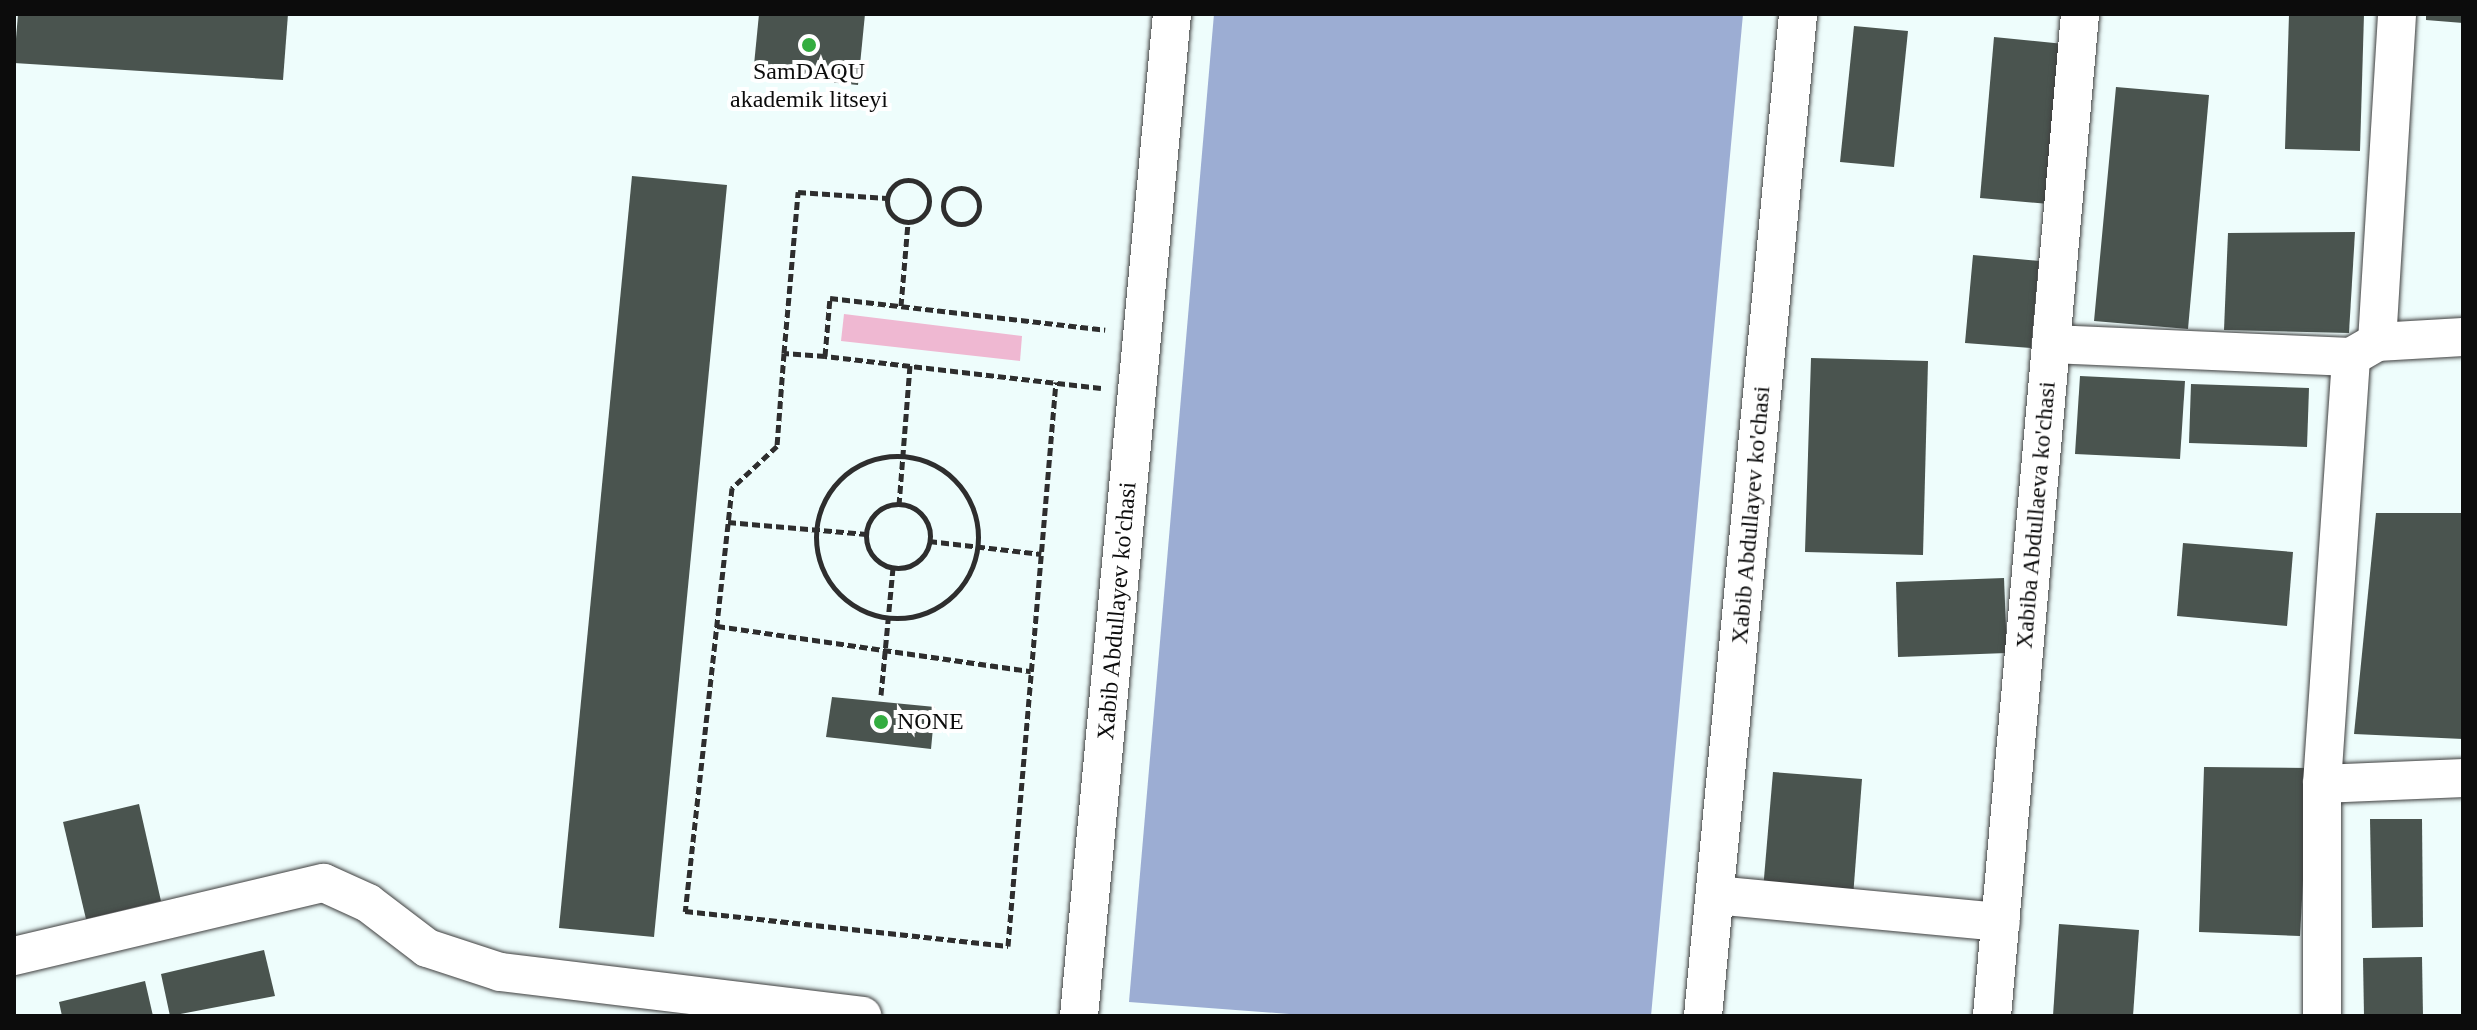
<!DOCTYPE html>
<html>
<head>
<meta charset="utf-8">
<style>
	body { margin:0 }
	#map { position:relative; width:2477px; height:1030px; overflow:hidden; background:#eefdfc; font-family:Georgia,serif }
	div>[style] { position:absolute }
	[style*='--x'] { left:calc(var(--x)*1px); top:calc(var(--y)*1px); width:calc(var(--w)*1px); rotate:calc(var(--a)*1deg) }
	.forest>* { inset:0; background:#9cadd3 }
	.water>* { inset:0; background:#efb8d2 }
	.building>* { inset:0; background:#4a544f }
	.path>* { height:5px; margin-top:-2.5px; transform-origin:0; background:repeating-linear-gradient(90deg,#2e2e2e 0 8px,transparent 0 12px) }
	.path>.ring { margin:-2.5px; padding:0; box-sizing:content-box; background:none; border:5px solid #2e2e2e; border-radius:50% }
	.roads { filter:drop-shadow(0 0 2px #3f3f3f) drop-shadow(0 0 2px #3f3f3f) }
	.street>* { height:38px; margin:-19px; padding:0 19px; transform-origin:19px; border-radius:19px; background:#fff }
	.dots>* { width:22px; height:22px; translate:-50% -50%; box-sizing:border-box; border:4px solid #fff; border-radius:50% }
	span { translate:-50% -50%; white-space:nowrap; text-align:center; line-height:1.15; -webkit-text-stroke:8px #fff; paint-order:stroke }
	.poi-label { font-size:24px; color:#0c0c0c }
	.left { translate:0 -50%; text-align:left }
	.street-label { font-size:24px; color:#0c0c0c }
	.frame { position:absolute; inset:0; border:16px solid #0c0c0c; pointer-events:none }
</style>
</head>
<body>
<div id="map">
	<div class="forest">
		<i style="clip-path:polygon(1214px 14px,1743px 14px,1651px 1016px,1315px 1016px,1129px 1002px)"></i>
	</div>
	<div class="water">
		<i style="clip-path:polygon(844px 314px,1022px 336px,1020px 361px,841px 341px)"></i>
	</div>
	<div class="building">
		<i style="clip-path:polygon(18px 14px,288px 14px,283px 80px,14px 63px)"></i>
		<i style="clip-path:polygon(759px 14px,865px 14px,858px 85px,753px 75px)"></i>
		<i style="clip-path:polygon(2289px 14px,2364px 14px,2360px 151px,2285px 149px)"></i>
		<i style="clip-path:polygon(2426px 14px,2463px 14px,2463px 23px,2426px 20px)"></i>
		<i style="clip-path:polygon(1854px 26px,1908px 31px,1894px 167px,1840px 162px)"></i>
		<i style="clip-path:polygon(1994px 37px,2064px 44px,2049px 204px,1980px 198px)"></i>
		<i style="clip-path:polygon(2116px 87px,2209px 95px,2188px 329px,2094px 321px)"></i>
		<i style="clip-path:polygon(632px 176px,727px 185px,654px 937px,559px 928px)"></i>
		<i style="clip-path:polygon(2355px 232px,2349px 333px,2224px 330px,2228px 233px)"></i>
		<i style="clip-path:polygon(1973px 255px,2039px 261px,2031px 348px,1965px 343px)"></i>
		<i style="clip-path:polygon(1811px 358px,1928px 361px,1923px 555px,1805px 552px)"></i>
		<i style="clip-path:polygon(2080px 376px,2185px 381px,2180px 459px,2075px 454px)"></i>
		<i style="clip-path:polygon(2191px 384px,2309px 388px,2307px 447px,2189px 443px)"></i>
		<i style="clip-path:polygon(2376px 513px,2463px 513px,2463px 739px,2354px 734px)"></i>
		<i style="clip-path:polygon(2183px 543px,2293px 552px,2287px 626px,2177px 616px)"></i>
		<i style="clip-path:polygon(2004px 578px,2007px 653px,1898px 657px,1896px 582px)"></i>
		<i style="clip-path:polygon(832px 697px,935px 707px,931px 749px,826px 737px)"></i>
		<i style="clip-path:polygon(2204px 767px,2309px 768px,2300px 936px,2199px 932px)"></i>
		<i style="clip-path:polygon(1773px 772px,1862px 779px,1853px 897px,1763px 890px)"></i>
		<i style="clip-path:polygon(139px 804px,161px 901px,86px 919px,63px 822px)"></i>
		<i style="clip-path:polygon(2370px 819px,2422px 819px,2423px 927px,2372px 928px)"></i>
		<i style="clip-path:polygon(2059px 924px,2139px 930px,2133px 1016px,2053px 1016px)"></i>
		<i style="clip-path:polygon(264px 950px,275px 996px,170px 1016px,161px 974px)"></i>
		<i style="clip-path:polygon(2422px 957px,2423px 1016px,2364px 1016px,2363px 958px)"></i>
		<i style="clip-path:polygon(145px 981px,153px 1016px,62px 1016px,59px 1002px)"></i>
	</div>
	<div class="path">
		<i class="ring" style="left:887px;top:180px;width:37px;height:37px"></i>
		<i class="ring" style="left:943px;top:188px;width:31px;height:31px"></i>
		<i style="--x:901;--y:306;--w:84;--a:-85.2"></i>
		<i style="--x:784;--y:353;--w:162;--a:-85"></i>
		<i style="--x:798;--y:192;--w:89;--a:3.9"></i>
		<i style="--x:825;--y:356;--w:41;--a:-175.8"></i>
		<i style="--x:784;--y:353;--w:93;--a:94.3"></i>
		<i style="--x:777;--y:446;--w:62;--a:137"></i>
		<i style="--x:732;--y:488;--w:426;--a:96.3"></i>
		<i style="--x:685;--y:911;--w:325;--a:6.2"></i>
		<i style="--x:1008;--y:946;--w:566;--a:-85.14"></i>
		<i style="--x:1101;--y:388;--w:278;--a:-173.4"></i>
		<i style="--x:825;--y:356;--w:58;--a:-85.1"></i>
		<i style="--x:830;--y:298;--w:277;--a:6.6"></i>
		<i class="ring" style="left:816px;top:456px;width:157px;height:157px"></i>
		<i class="ring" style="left:866px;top:504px;width:59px;height:59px"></i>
		<i style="--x:899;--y:505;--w:140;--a:-85.5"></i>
		<i style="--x:728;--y:522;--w:139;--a:5"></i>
		<i style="--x:929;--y:541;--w:113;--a:6.6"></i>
		<i style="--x:717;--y:626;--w:317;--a:8.2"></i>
		<i style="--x:881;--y:695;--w:127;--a:-84.6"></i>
	</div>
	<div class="roads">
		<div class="street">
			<i style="--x:2377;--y:342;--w:86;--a:-3.3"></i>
			<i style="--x:2051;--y:344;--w:300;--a:2.5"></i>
			<i style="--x:2322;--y:784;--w:141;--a:-2.4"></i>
			<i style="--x:1715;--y:895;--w:287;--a:5.4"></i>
			<i style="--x:14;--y:956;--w:318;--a:-13.3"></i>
			<i style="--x:324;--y:883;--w:48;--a:24.4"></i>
			<i style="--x:368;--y:903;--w:74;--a:37.3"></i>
			<i style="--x:427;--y:948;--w:77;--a:18.2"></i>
			<i style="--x:500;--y:972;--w:365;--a:6.9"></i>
			<i style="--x:1079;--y:1016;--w:1006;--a:-84.7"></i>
			<i style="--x:1703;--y:1016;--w:1006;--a:-84.58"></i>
			<i style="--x:1992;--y:1016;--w:1006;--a:-84.98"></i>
			<i style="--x:2322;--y:1016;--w:232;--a:-90"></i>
			<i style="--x:2322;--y:784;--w:428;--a:-86.1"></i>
			<i style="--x:2351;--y:357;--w:30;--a:-30"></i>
			<i style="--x:2377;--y:342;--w:329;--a:-86.5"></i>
		</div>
	</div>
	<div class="dots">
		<i style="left:809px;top:45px;background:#34ad40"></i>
		<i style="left:881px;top:722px;background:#34ad40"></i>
	</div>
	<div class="poi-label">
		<span style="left:809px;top:86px">SamDAQU<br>akademik litseyi</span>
		<span class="left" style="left:897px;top:722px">NONE</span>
	</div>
	<div class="street-label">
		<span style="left:1751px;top:515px;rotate:-85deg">Xabib Abdullayev ko'chasi</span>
		<span style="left:2036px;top:515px;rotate:-85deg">Xabiba Abdullaeva ko'chasi</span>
		<span style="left:1117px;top:611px;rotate:-85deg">Xabib Abdullayev ko'chasi</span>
	</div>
	<div class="frame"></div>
</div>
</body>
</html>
